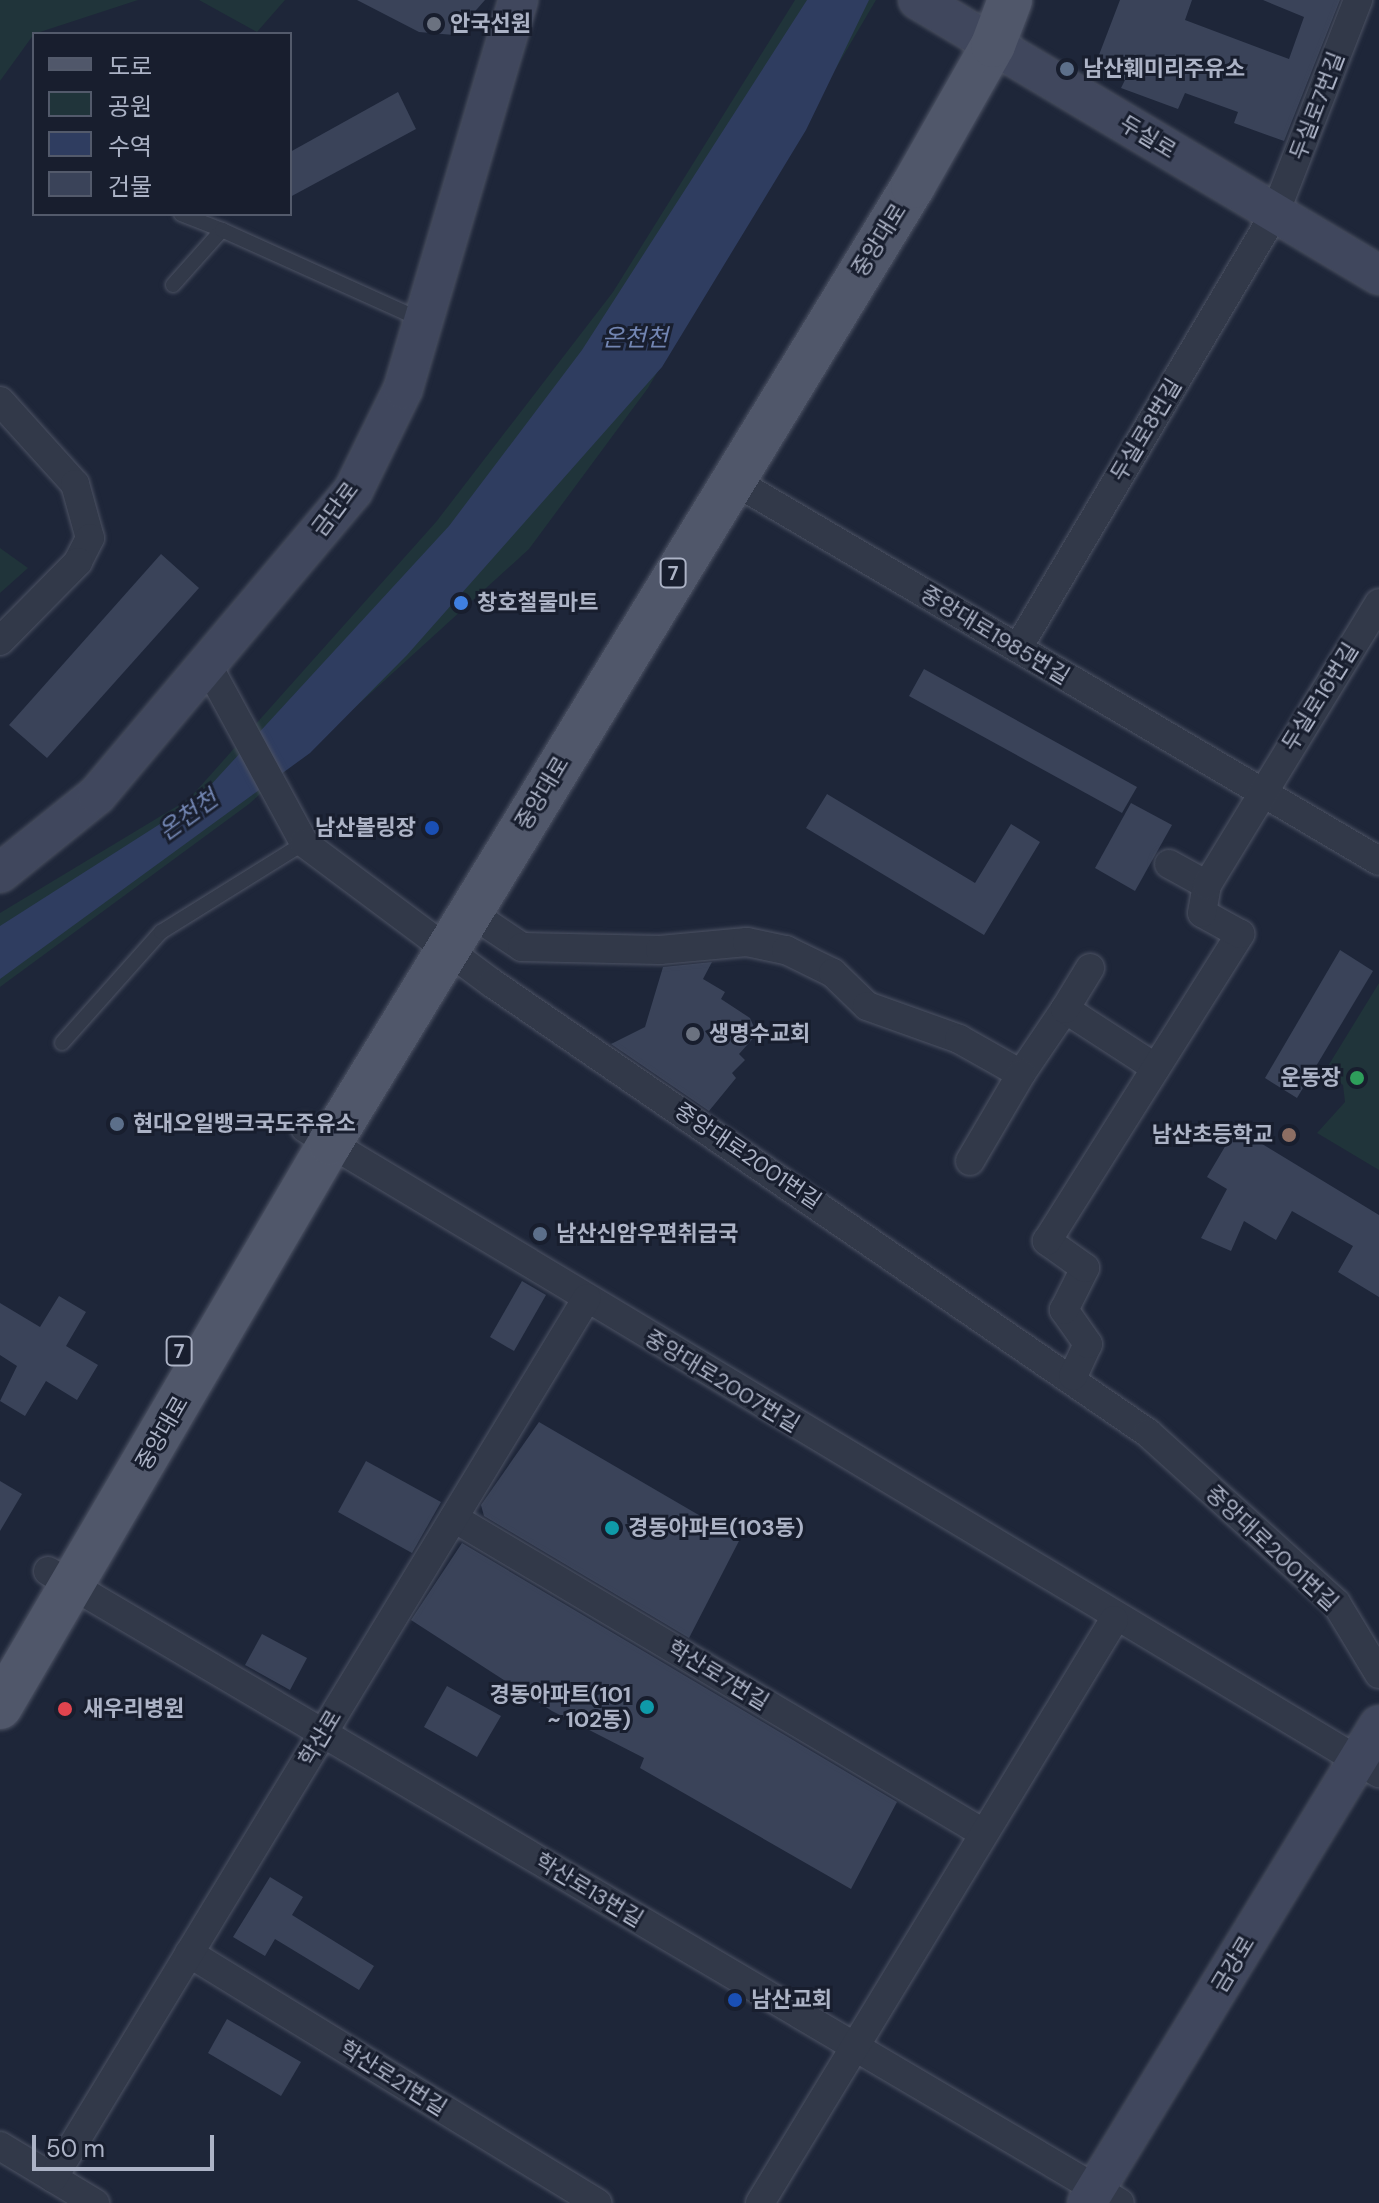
<!DOCTYPE html>
<html>
<head>
<meta charset="utf-8">
<style>
	body { margin:0 }
	#map { position:relative; width:1379px; height:2203px; overflow:hidden; background:#1e2639; font-family:"DM Sans","Noto Sans KR",sans-serif }
	div>[style] { position:absolute }
	[style*='--x'] { left:calc(var(--x)*1px); top:calc(var(--y)*1px); width:calc(var(--w)*1px); rotate:calc(var(--a)*1deg) }
	.green>* { inset:0; background:#20343a }
	.water>* { inset:0; background:#2f3d60 }
	.building>* { inset:0; background:#3a4359 }
	.roads { filter:drop-shadow(0 0 2px #4d5364) drop-shadow(0 0 2px #4d5364) }
	.lane>* { height:14px; margin:-7px; padding:0 7px; transform-origin:7px; border-radius:7px; background:#323949 }
	.street>* { height:28px; margin:-14px; padding:0 14px; transform-origin:14px; border-radius:14px; background:#323949 }
	.secondary>* { height:38px; margin:-19px; padding:0 19px; transform-origin:19px; border-radius:19px; background:#40475d }
	.primary>* { height:44px; margin:-22px; padding:0 22px; transform-origin:22px; border-radius:22px; background:#50576a }
	.dots>* { width:22px; height:22px; translate:-50% -50%; box-sizing:border-box; border:4px solid #181e2e; border-radius:50% }
	span { translate:-50% -50%; white-space:nowrap; text-align:center; line-height:1.15; -webkit-text-stroke:6px #181e2e; paint-order:stroke }
	.shield-label span { padding:2px 6px; background:#181e2e; border:2px solid; border-radius:6px; -webkit-text-stroke-width:0 }
	.shield-label { font-size:20px; color:#acb3c6; font-weight:700 }
	.poi-label { font-size:22px; color:#acb3c6; font-weight:700 }
	.left { translate:0 -50%; text-align:left }
	.right { translate:-100% -50%; text-align:right }
	.street-label { font-size:22px; color:#acb3c6 }
	.water-label { font-size:24px; color:#7285b2; font-style:italic }
	.legend { position:absolute; left:32px; top:32px; width:260px; height:184px; box-sizing:border-box; background:#181e2e; border:2px solid #535a6b; margin:0; padding:10px 14px; list-style:none; font-size:24px; color:#acb3c6 }
	.legend li { display:flex; align-items:center; gap:16px; height:40px }
	.legend b { width:40px; border:2px solid #535a6b }
	.scale { position:absolute; left:32px; top:2135px; width:182px; height:36px; box-sizing:border-box; border:4px solid #acb3c6; border-top:0; padding-left:10px; font-size:24px; line-height:28px; white-space:nowrap; color:#acb3c6; -webkit-text-stroke:6px #181e2e; paint-order:stroke }
</style>
</head>
<body>
<div id="map">
	<div class="green">
		<i style="clip-path:polygon(0 0,138px 0,34px 34px,0 81px)"></i>
		<i style="clip-path:polygon(199px 0,285px 0,257px 32px)"></i>
		<i style="clip-path:polygon(795px 0,876px 0,648px 388px,529px 549px,249px 804px,0 987px,0 913px,189px 799px,436px 522px,613px 292px)"></i>
		<i style="clip-path:polygon(0 548px,28px 568px,0 593px)"></i>
		<i style="clip-path:polygon(1379px 983px,1379px 1170px,1317px 1133px,1345px 1102px,1343px 1085px,1325px 1071px)"></i>
	</div>
	<div class="water">
		<i style="clip-path:polygon(807px 0,869px 0,806px 130px,662px 367px,407px 655px,310px 753px,0 979px,0 926px,196px 801px,449px 526px,582px 350px)"></i>
	</div>
	<div class="building">
		<i style="clip-path:polygon(357px 0,485px 0,454px 35px,419px 32px)"></i>
		<i style="clip-path:polygon(1120px 0,1192px 0,1185px 20px,1289px 59px,1304px 17px,1263px 0,1340px 0,1284px 141px,1234px 123px,1238px 112px,1185px 93px,1178px 109px,1121px 88px,1125px 80px,1094px 68px)"></i>
		<i style="clip-path:polygon(398px 92px,416px 129px,290px 197px,290px 152px)"></i>
		<i style="clip-path:polygon(161px 554px,199px 588px,47px 758px,9px 725px)"></i>
		<i style="clip-path:polygon(924px 669px,1137px 787px,1122px 813px,909px 696px)"></i>
		<i style="clip-path:polygon(827px 794px,975px 883px,1011px 824px,1040px 842px,984px 935px,806px 828px)"></i>
		<i style="clip-path:polygon(1131px 803px,1172px 825px,1135px 891px,1095px 868px)"></i>
		<i style="clip-path:polygon(1340px 950px,1373px 971px,1297px 1098px,1265px 1078px)"></i>
		<i style="clip-path:polygon(712px 962px,703px 979px,725px 992px,721px 999px,750px 1018px,757px 1034px,739px 1054px,745px 1060px,732px 1073px,736px 1078px,709px 1111px,611px 1044px,645px 1027px,663px 967px)"></i>
		<i style="clip-path:polygon(1236px 1128px,1379px 1215px,1379px 1297px,1338px 1272px,1353px 1246px,1292px 1211px,1276px 1240px,1244px 1221px,1231px 1251px,1201px 1238px,1227px 1189px,1207px 1177px)"></i>
		<i style="clip-path:polygon(522px 1281px,546px 1295px,514px 1351px,490px 1337px)"></i>
		<i style="clip-path:polygon(59px 1296px,86px 1312px,66px 1346px,98px 1365px,77px 1400px,46px 1381px,25px 1416px,0 1401px,17px 1366px,0 1355px,0 1303px,40px 1327px)"></i>
		<i style="clip-path:polygon(539px 1422px,740px 1539px,689px 1638px,484px 1516px,481px 1505px)"></i>
		<i style="clip-path:polygon(366px 1461px,441px 1502px,412px 1553px,338px 1512px)"></i>
		<i style="clip-path:polygon(0 1481px,22px 1494px,0 1531px)"></i>
		<i style="clip-path:polygon(462px 1543px,897px 1802px,851px 1889px,640px 1768px,644px 1758px,552px 1711px,411px 1620px)"></i>
		<i style="clip-path:polygon(262px 1634px,307px 1658px,290px 1690px,245px 1665px)"></i>
		<i style="clip-path:polygon(447px 1686px,501px 1716px,477px 1757px,424px 1727px)"></i>
		<i style="clip-path:polygon(270px 1877px,303px 1897px,292px 1915px,374px 1966px,359px 1990px,275px 1939px,265px 1956px,233px 1937px)"></i>
		<i style="clip-path:polygon(227px 2019px,301px 2062px,281px 2096px,208px 2053px)"></i>
	</div>
	<div class="roads">
		<div class="lane">
			<i style="--x:181;--y:214;--w:44;--a:21.3"></i>
			<i style="--x:173;--y:285;--w:74;--a:-48.3"></i>
			<i style="--x:222;--y:230;--w:218;--a:24.3"></i>
			<i style="--x:62;--y:1043;--w:149;--a:-48.3"></i>
			<i style="--x:161;--y:932;--w:168;--a:-31.9"></i>
		</div>
		<div class="street">
			<i style="--x:0;--y:401;--w:112;--a:47.9"></i>
			<i style="--x:75;--y:484;--w:56;--a:74.5"></i>
			<i style="--x:90;--y:538;--w:27;--a:117"></i>
			<i style="--x:78;--y:562;--w:111;--a:134.6"></i>
			<i style="--x:729;--y:478;--w:754;--a:30.51"></i>
			<i style="--x:1018;--y:648;--w:505;--a:-59.43"></i>
			<i style="--x:1275;--y:213;--w:229;--a:-68.7"></i>
			<i style="--x:208;--y:666;--w:201;--a:61.5"></i>
			<i style="--x:304;--y:843;--w:234;--a:36.7"></i>
			<i style="--x:492;--y:983;--w:796;--a:34.45"></i>
			<i style="--x:1148;--y:1433;--w:253;--a:42.1"></i>
			<i style="--x:1336;--y:1603;--w:83;--a:58.8"></i>
			<i style="--x:1169;--y:864;--w:43;--a:28.9"></i>
			<i style="--x:471;--y:913;--w:61;--a:33.7"></i>
			<i style="--x:522;--y:947;--w:138;--a:1.2"></i>
			<i style="--x:660;--y:950;--w:87;--a:-5.3"></i>
			<i style="--x:747;--y:942;--w:40;--a:12"></i>
			<i style="--x:786;--y:950;--w:52;--a:26.1"></i>
			<i style="--x:833;--y:973;--w:47;--a:44.1"></i>
			<i style="--x:867;--y:1006;--w:98;--a:19.7"></i>
			<i style="--x:959;--y:1039;--w:71;--a:29.4"></i>
			<i style="--x:1021;--y:1074;--w:78;--a:-55.9"></i>
			<i style="--x:1065;--y:1009;--w:108;--a:33"></i>
			<i style="--x:1065;--y:1009;--w:48;--a:-58.6"></i>
			<i style="--x:305;--y:1128;--w:1253;--a:30.99"></i>
			<i style="--x:970;--y:1161;--w:101;--a:-59.6"></i>
			<i style="--x:1073;--y:1376;--w:35;--a:-65"></i>
			<i style="--x:1088;--y:1344;--w:42;--a:-125.2"></i>
			<i style="--x:1064;--y:1310;--w:47;--a:-63.4"></i>
			<i style="--x:1085;--y:1268;--w:47;--a:-144.6"></i>
			<i style="--x:1047;--y:1241;--w:363;--a:-57.8"></i>
			<i style="--x:1240;--y:934;--w:43;--a:-151.1"></i>
			<i style="--x:1202;--y:913;--w:28;--a:-80"></i>
			<i style="--x:1207;--y:885;--w:330;--a:-58.6"></i>
			<i style="--x:454;--y:1518;--w:616;--a:30.77"></i>
			<i style="--x:48;--y:1571;--w:1244;--a:30.52"></i>
			<i style="--x:189;--y:1953;--w:479;--a:31.5"></i>
			<i style="--x:0;--y:2146;--w:111;--a:31"></i>
			<i style="--x:53;--y:2178;--w:1029;--a:-58.75"></i>
			<i style="--x:760;--y:2203;--w:682;--a:-58.73"></i>
		</div>
		<div class="secondary">
			<i style="--x:918;--y:0;--w:537;--a:30.82"></i>
			<i style="--x:0;--y:873;--w:124;--a:-38.8"></i>
			<i style="--x:97;--y:795;--w:397;--a:-49.9"></i>
			<i style="--x:353;--y:491;--w:114;--a:-63.9"></i>
			<i style="--x:403;--y:389;--w:406;--a:-73.5"></i>
			<i style="--x:1087;--y:2203;--w:560;--a:-58.58"></i>
		</div>
		<div class="primary">
			<i style="--x:0;--y:1707;--w:653;--a:-59.67"></i>
			<i style="--x:330;--y:1143;--w:1121;--a:-58.65"></i>
			<i style="--x:913;--y:186;--w:162;--a:-60.4"></i>
			<i style="--x:993;--y:45;--w:48;--a:-69.3"></i>
		</div>
	</div>
	<div class="dots">
		<i style="left:434px;top:24px;background:#6b7280"></i>
		<i style="left:1067px;top:69px;background:#5c6f8a"></i>
		<i style="left:461px;top:603px;background:#3f7fe0"></i>
		<i style="left:432px;top:828px;background:#1a4fb4"></i>
		<i style="left:693px;top:1034px;background:#6b7280"></i>
		<i style="left:1357px;top:1078px;background:#2e9e5b"></i>
		<i style="left:117px;top:1124px;background:#5c6f8a"></i>
		<i style="left:1289px;top:1135px;background:#8d6e63"></i>
		<i style="left:540px;top:1234px;background:#5c6f8a"></i>
		<i style="left:612px;top:1528px;background:#0f9aa8"></i>
		<i style="left:647px;top:1707px;background:#0f9aa8"></i>
		<i style="left:65px;top:1709px;background:#e0444e"></i>
		<i style="left:735px;top:2000px;background:#1a4fb4"></i>
	</div>
	<div class="shield-label">
		<span style="left:673px;top:573px">7</span>
		<span style="left:179px;top:1351px">7</span>
	</div>
	<div class="poi-label">
		<span class="left" style="left:450px;top:24px">안국선원</span>
		<span class="left" style="left:1083px;top:69px">남산훼미리주유소</span>
		<span class="left" style="left:477px;top:603px">창호철물마트</span>
		<span class="right" style="left:416px;top:828px">남산볼링장</span>
		<span class="left" style="left:709px;top:1034px">생명수교회</span>
		<span class="right" style="left:1341px;top:1078px">운동장</span>
		<span class="left" style="left:133px;top:1124px">현대오일뱅크국도주유소</span>
		<span class="right" style="left:1273px;top:1135px">남산초등학교</span>
		<span class="left" style="left:556px;top:1234px">남산신암우편취급국</span>
		<span class="left" style="left:628px;top:1528px">경동아파트(103동)</span>
		<span class="right" style="left:631px;top:1707px">경동아파트(101<br>~ 102동)</span>
		<span class="left" style="left:83px;top:1709px">새우리병원</span>
		<span class="left" style="left:751px;top:2000px">남산교회</span>
	</div>
	<div class="street-label">
		<span style="left:1317px;top:106px;rotate:-69deg">두실로7번길</span>
		<span style="left:1148px;top:137px;rotate:31deg">두실로</span>
		<span style="left:879px;top:240px;rotate:-58deg">중앙대로</span>
		<span style="left:1146px;top:430px;rotate:-59deg">두실로8번길</span>
		<span style="left:335px;top:509px;rotate:-53deg">금단로</span>
		<span style="left:995px;top:635px;rotate:31deg">중앙대로1985번길</span>
		<span style="left:1320px;top:697px;rotate:-58deg">두실로16번길</span>
		<span style="left:542px;top:793px;rotate:-59deg">중앙대로</span>
		<span style="left:748px;top:1156px;rotate:34deg">중앙대로2001번길</span>
		<span style="left:722px;top:1381px;rotate:31deg">중앙대로2007번길</span>
		<span style="left:162px;top:1433px;rotate:-60deg">중앙대로</span>
		<span style="left:1272px;top:1548px;rotate:43deg">중앙대로2001번길</span>
		<span style="left:718px;top:1675px;rotate:31deg">학산로7번길</span>
		<span style="left:320px;top:1738px;rotate:-59deg">학산로</span>
		<span style="left:589px;top:1890px;rotate:31deg">학산로13번길</span>
		<span style="left:1233px;top:1964px;rotate:-59deg">금강로</span>
		<span style="left:393px;top:2078px;rotate:32deg">학산로21번길</span>
	</div>
	<div class="water-label">
		<span style="left:635px;top:338px">온천천</span>
		<span style="left:188px;top:815px;rotate:-36deg">온천천</span>
	</div>
	<ul class="legend">
	<li><b style="height:10px;background:#50576a"></b>도로</li>
	<li><b style="height:22px;background:#20343a"></b>공원</li>
	<li><b style="height:22px;background:#2f3d60"></b>수역</li>
	<li><b style="height:22px;background:#3a4359"></b>건물</li>
	</ul>
	<div class="scale">50 m</div>
</div>
</body>
</html>
